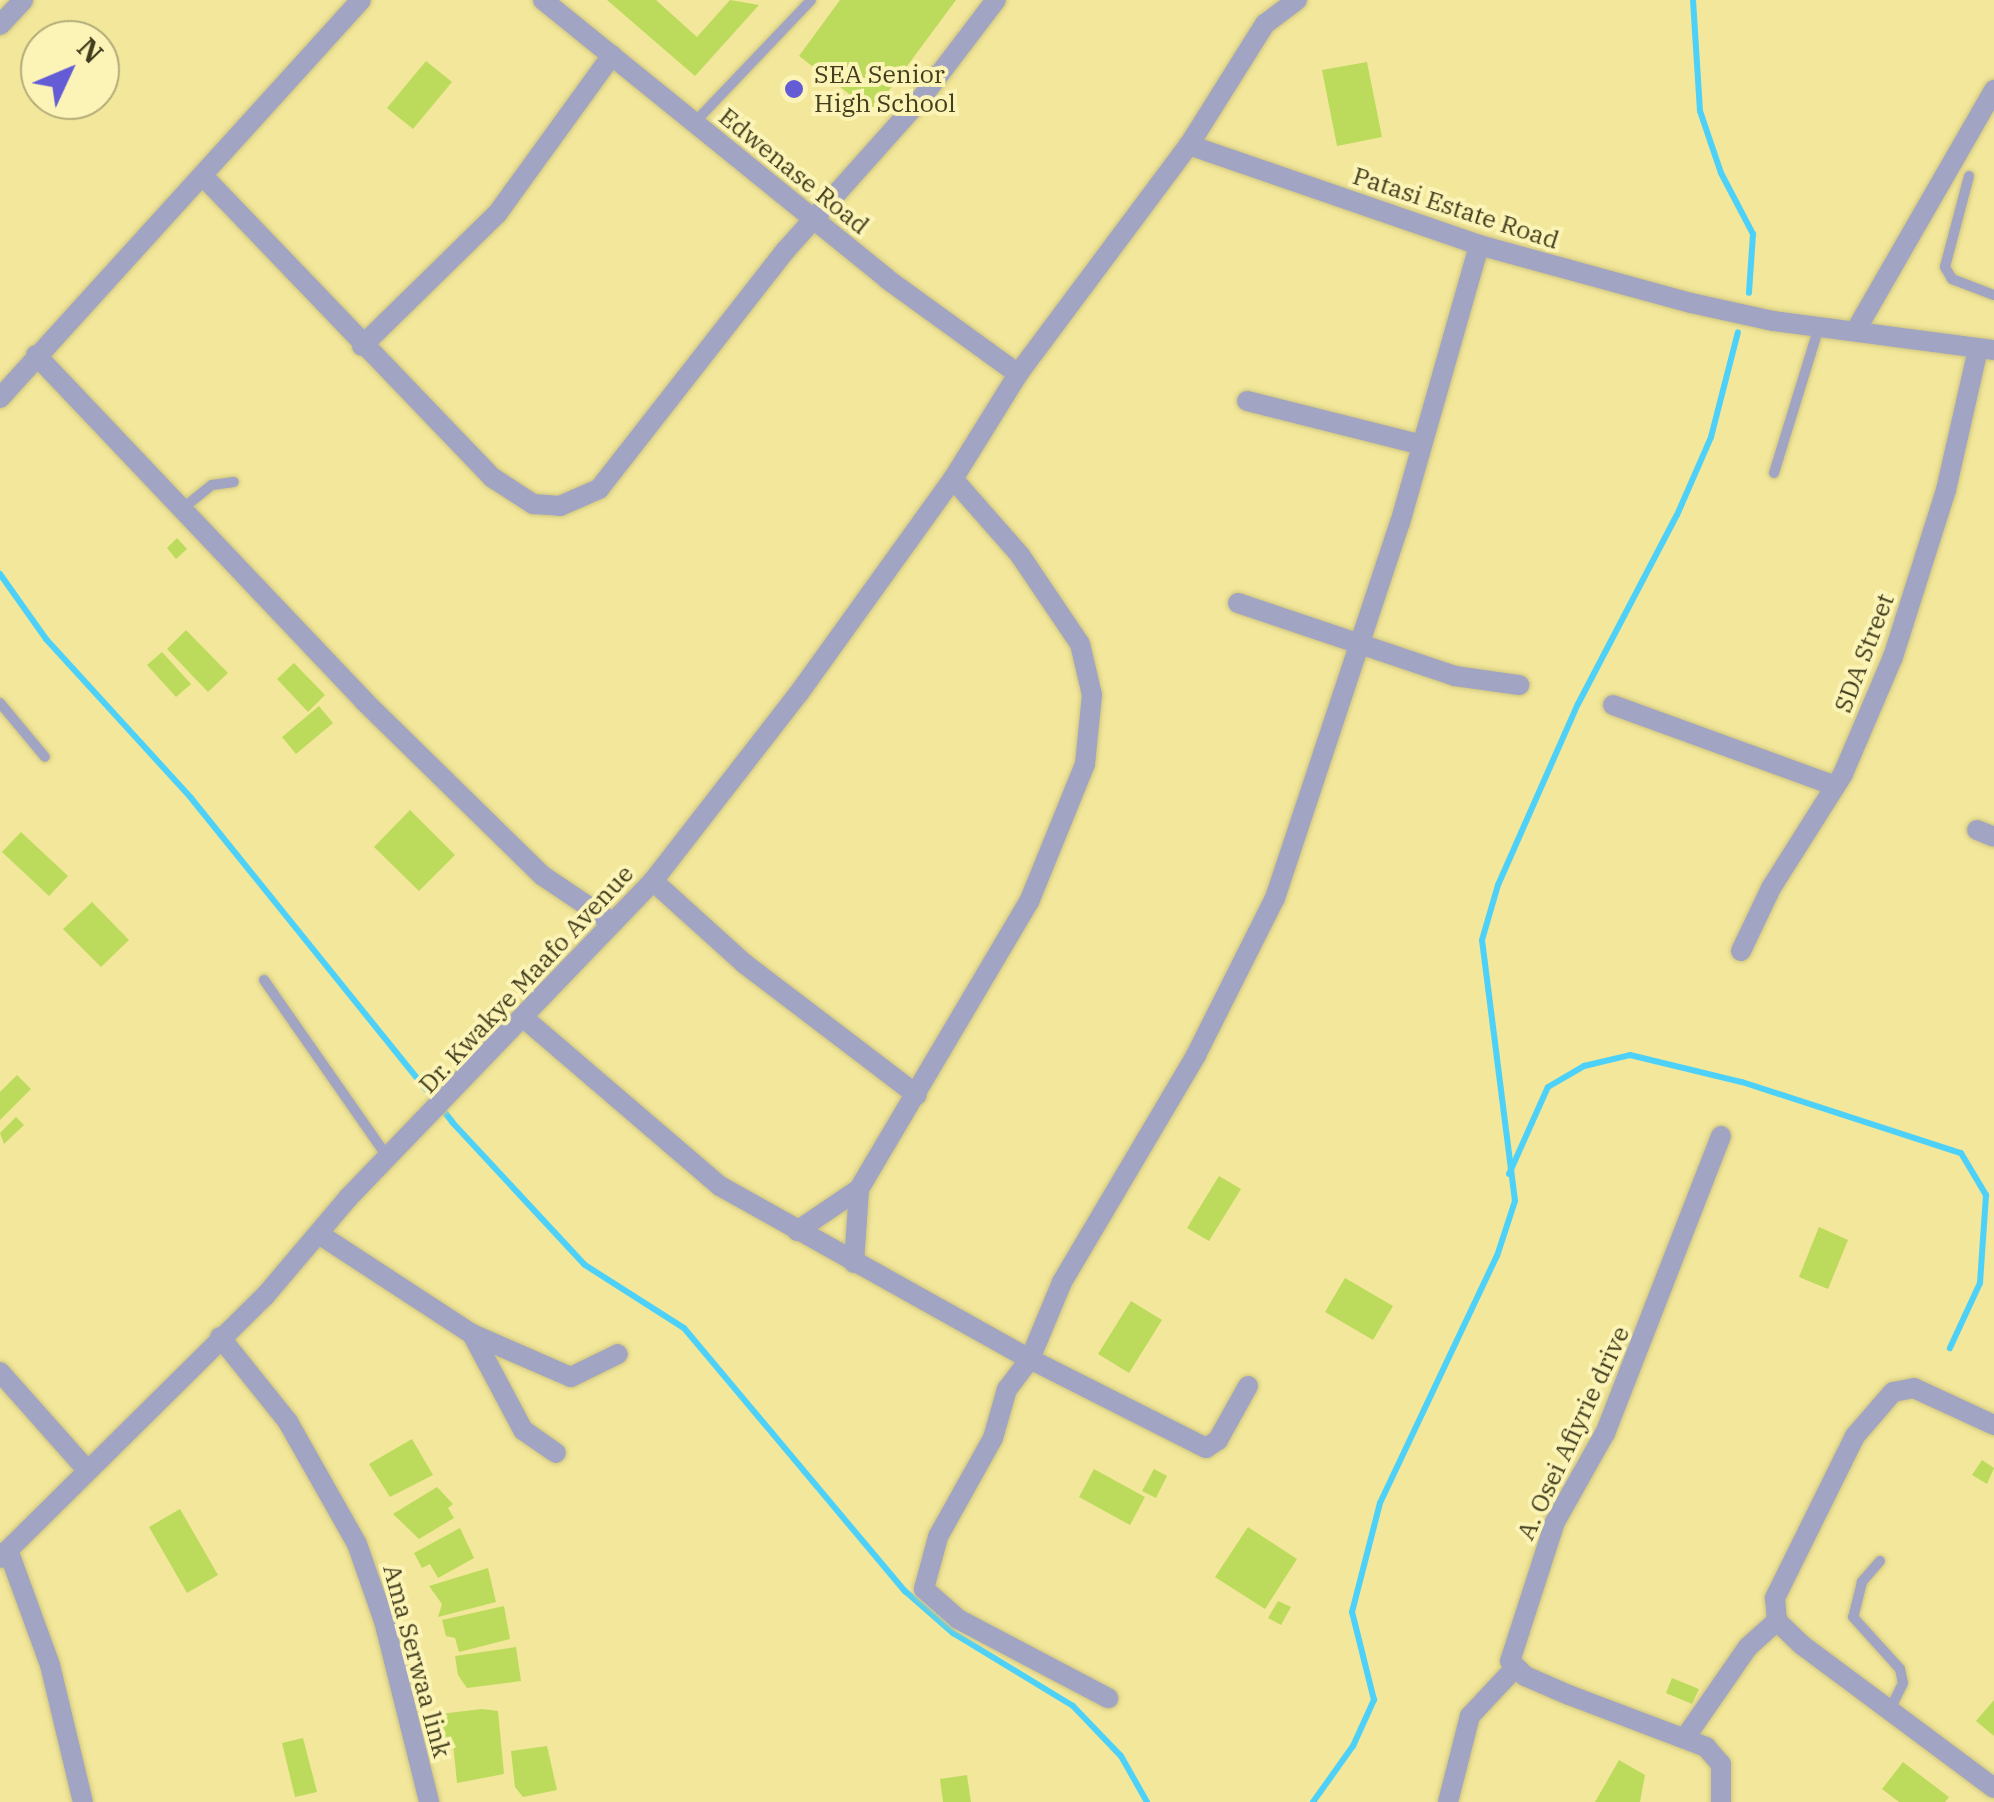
<!DOCTYPE html>
<html>
<head>
<meta charset="utf-8">
<style>
	body { margin:0 }
	#map { position:relative; width:1994px; height:1802px; overflow:hidden; background:#f2e79a; font-family:"IBM Plex Serif",serif }
	div>[style] { position:absolute }
	[style*='--x'] { left:calc(var(--x)*1px); top:calc(var(--y)*1px); width:calc(var(--w)*1px); rotate:calc(var(--a)*1deg) }
	.stream>* { height:6px; margin:-3px; padding:0 3px; transform-origin:3px; border-radius:3px; background:#4ed1f8 }
	.building>* { inset:0; background:#bcdb5d }
	.roads { filter:drop-shadow(0 0 2px #cfc581) drop-shadow(0 0 2px #cfc581) }
	.service>* { height:10px; margin:-5px; padding:0 5px; transform-origin:5px; border-radius:5px; background:#a1a4c2 }
	.minor>* { height:20px; margin:-10px; padding:0 10px; transform-origin:10px; border-radius:10px; background:#a1a4c2 }
	.dots>* { width:28px; height:28px; translate:-50% -50%; box-sizing:border-box; border:5px solid #fcf4b7; border-radius:50% }
	span { translate:-50% -50%; white-space:nowrap; text-align:center; line-height:1.15; -webkit-text-stroke:8px #fcf4b7; paint-order:stroke }
	.poi-label { font-size:25px; color:#423d1d }
	.left { translate:0 -50%; text-align:left }
	.street-label { font-size:25px; color:#423d1d }
	.north { position:absolute; left:20px; top:20px; width:100px; height:100px; box-sizing:border-box; background:#fcf4b7; border:2px solid #b2ab79; border-radius:50%; rotate:46deg; font-size:28px; font-weight:700; line-height:40px; text-align:center; color:#423d1d }
	.north::after { content:''; display:block; margin:auto; width:35px; height:45px; background:#645cd5; clip-path:polygon(50% 0,100% 100%,50% 72%,0 100%) }
</style>
</head>
<body>
<div id="map">
	<div class="stream">
		<i style="--x:1693;--y:0;--w:111;--a:86.4"></i>
		<i style="--x:1700;--y:111;--w:65;--a:71.3"></i>
		<i style="--x:1721;--y:173;--w:69;--a:62.3"></i>
		<i style="--x:1753;--y:234;--w:59;--a:93.9"></i>
		<i style="--x:0;--y:574;--w:80;--a:54.7"></i>
		<i style="--x:46;--y:639;--w:215;--a:47.6"></i>
		<i style="--x:191;--y:798;--w:416;--a:51.1"></i>
		<i style="--x:452;--y:1122;--w:195;--a:47.1"></i>
		<i style="--x:585;--y:1265;--w:117;--a:32.5"></i>
		<i style="--x:684;--y:1328;--w:344;--a:50"></i>
		<i style="--x:905;--y:1591;--w:64;--a:41.2"></i>
		<i style="--x:953;--y:1633;--w:140;--a:31.3"></i>
		<i style="--x:1073;--y:1706;--w:69;--a:46.2"></i>
		<i style="--x:1121;--y:1756;--w:53;--a:60.5"></i>
		<i style="--x:1509;--y:1174;--w:95;--a:-65.9"></i>
		<i style="--x:1548;--y:1087;--w:42;--a:-30.3"></i>
		<i style="--x:1584;--y:1066;--w:47;--a:-13.4"></i>
		<i style="--x:1630;--y:1055;--w:115;--a:13.6"></i>
		<i style="--x:1742;--y:1082;--w:230;--a:18"></i>
		<i style="--x:1961;--y:1153;--w:49;--a:59.2"></i>
		<i style="--x:1986;--y:1195;--w:88;--a:93.9"></i>
		<i style="--x:1980;--y:1283;--w:72;--a:114.8"></i>
		<i style="--x:1313;--y:1802;--w:69;--a:-54.5"></i>
		<i style="--x:1353;--y:1746;--w:51;--a:-65.5"></i>
		<i style="--x:1374;--y:1700;--w:91;--a:-104"></i>
		<i style="--x:1352;--y:1612;--w:113;--a:-75.6"></i>
		<i style="--x:1380;--y:1503;--w:273;--a:-64.7"></i>
		<i style="--x:1497;--y:1256;--w:58;--a:-71.9"></i>
		<i style="--x:1515;--y:1201;--w:263;--a:-97.2"></i>
		<i style="--x:1482;--y:940;--w:57;--a:-73.8"></i>
		<i style="--x:1498;--y:885;--w:198;--a:-66.2"></i>
		<i style="--x:1578;--y:704;--w:213;--a:-62.4"></i>
		<i style="--x:1677;--y:515;--w:85;--a:-66.4"></i>
		<i style="--x:1711;--y:437;--w:108;--a:-75.6"></i>
	</div>
	<div class="building">
		<i style="clip-path:polygon(607px 0,656px 0,697px 37px,730px 0,759px 5px,695px 76px)"></i>
		<i style="clip-path:polygon(840px 0,956px 0,873px 112px,799px 56px)"></i>
		<i style="clip-path:polygon(426px 61px,452px 82px,413px 129px,387px 108px)"></i>
		<i style="clip-path:polygon(1367px 62px,1382px 137px,1337px 146px,1322px 70px)"></i>
		<i style="clip-path:polygon(177px 538px,187px 549px,176px 559px,167px 548px)"></i>
		<i style="clip-path:polygon(186px 630px,228px 673px,208px 692px,167px 649px)"></i>
		<i style="clip-path:polygon(162px 652px,191px 684px,176px 697px,147px 665px)"></i>
		<i style="clip-path:polygon(294px 663px,325px 695px,308px 712px,277px 679px)"></i>
		<i style="clip-path:polygon(319px 706px,333px 723px,296px 754px,282px 737px)"></i>
		<i style="clip-path:polygon(410px 810px,455px 855px,419px 891px,374px 847px)"></i>
		<i style="clip-path:polygon(21px 832px,68px 876px,49px 896px,2px 852px)"></i>
		<i style="clip-path:polygon(92px 902px,129px 940px,101px 967px,63px 929px)"></i>
		<i style="clip-path:polygon(17px 1075px,31px 1089px,0 1120px,0 1092px)"></i>
		<i style="clip-path:polygon(16px 1117px,24px 1125px,4px 1144px,0 1133px)"></i>
		<i style="clip-path:polygon(1219px 1176px,1241px 1189px,1209px 1241px,1187px 1228px)"></i>
		<i style="clip-path:polygon(1819px 1227px,1848px 1240px,1828px 1289px,1799px 1277px)"></i>
		<i style="clip-path:polygon(1345px 1278px,1393px 1306px,1373px 1340px,1325px 1312px)"></i>
		<i style="clip-path:polygon(1131px 1301px,1162px 1320px,1129px 1373px,1098px 1354px)"></i>
		<i style="clip-path:polygon(412px 1439px,433px 1475px,390px 1497px,369px 1464px)"></i>
		<i style="clip-path:polygon(1982px 1460px,1994px 1468px,1987px 1484px,1972px 1475px)"></i>
		<i style="clip-path:polygon(1094px 1469px,1145px 1497px,1130px 1525px,1079px 1497px)"></i>
		<i style="clip-path:polygon(1154px 1469px,1167px 1476px,1156px 1498px,1142px 1491px)"></i>
		<i style="clip-path:polygon(437px 1487px,453px 1504px,448px 1508px,454px 1518px,419px 1539px,393px 1514px)"></i>
		<i style="clip-path:polygon(180px 1509px,218px 1575px,187px 1593px,149px 1527px)"></i>
		<i style="clip-path:polygon(1248px 1527px,1297px 1559px,1265px 1609px,1215px 1577px)"></i>
		<i style="clip-path:polygon(460px 1528px,474px 1558px,438px 1578px,430px 1564px,422px 1568px,414px 1553px)"></i>
		<i style="clip-path:polygon(488px 1568px,496px 1602px,438px 1617px,442px 1604px,429px 1586px)"></i>
		<i style="clip-path:polygon(1278px 1601px,1291px 1607px,1281px 1625px,1268px 1618px)"></i>
		<i style="clip-path:polygon(504px 1606px,510px 1639px,459px 1652px,455px 1638px,446px 1636px,442px 1620px)"></i>
		<i style="clip-path:polygon(516px 1647px,521px 1681px,467px 1688px,458px 1675px,455px 1656px)"></i>
		<i style="clip-path:polygon(1672px 1678px,1699px 1689px,1692px 1704px,1666px 1693px)"></i>
		<i style="clip-path:polygon(1994px 1700px,1994px 1736px,1976px 1721px)"></i>
		<i style="clip-path:polygon(482px 1709px,498px 1711px,504px 1774px,457px 1783px,453px 1743px,445px 1744px,440px 1714px)"></i>
		<i style="clip-path:polygon(303px 1738px,317px 1792px,295px 1797px,282px 1743px)"></i>
		<i style="clip-path:polygon(547px 1746px,557px 1790px,523px 1797px,515px 1787px,511px 1751px)"></i>
		<i style="clip-path:polygon(1619px 1760px,1645px 1775px,1640px 1802px,1595px 1802px)"></i>
		<i style="clip-path:polygon(1903px 1762px,1949px 1797px,1945px 1802px,1899px 1802px,1882px 1789px)"></i>
		<i style="clip-path:polygon(967px 1775px,971px 1802px,943px 1802px,940px 1779px)"></i>
	</div>
	<div class="roads">
		<div class="service">
			<i style="--x:695;--y:122;--w:168;--a:-46.4"></i>
			<i style="--x:1969;--y:176;--w:94;--a:104.8"></i>
			<i style="--x:1945;--y:267;--w:14;--a:60"></i>
			<i style="--x:1952;--y:279;--w:45;--a:20.9"></i>
			<i style="--x:1774;--y:473;--w:153;--a:-72.9"></i>
			<i style="--x:182;--y:509;--w:38;--a:-39"></i>
			<i style="--x:212;--y:485;--w:22;--a:-8"></i>
			<i style="--x:0;--y:703;--w:70;--a:50.2"></i>
			<i style="--x:264;--y:980;--w:217;--a:55.1"></i>
			<i style="--x:1880;--y:1561;--w:28;--a:131"></i>
			<i style="--x:1862;--y:1582;--w:36;--a:104"></i>
			<i style="--x:1853;--y:1617;--w:70;--a:47.9"></i>
			<i style="--x:1900;--y:1669;--w:14;--a:78"></i>
			<i style="--x:1903;--y:1683;--w:30;--a:116"></i>
		</div>
		<div class="minor">
			<i style="--x:543;--y:0;--w:443;--a:39"></i>
			<i style="--x:887;--y:279;--w:162;--a:35.9"></i>
			<i style="--x:0;--y:25;--w:34;--a:-47"></i>
			<i style="--x:1189;--y:145;--w:143;--a:-57.9"></i>
			<i style="--x:1265;--y:24;--w:40;--a:-37"></i>
			<i style="--x:203;--y:176;--w:419;--a:46.2"></i>
			<i style="--x:493;--y:478;--w:48;--a:33"></i>
			<i style="--x:533;--y:504;--w:27;--a:4"></i>
			<i style="--x:560;--y:506;--w:43;--a:-23.6"></i>
			<i style="--x:599;--y:489;--w:303;--a:-52"></i>
			<i style="--x:786;--y:250;--w:200;--a:-48.2"></i>
			<i style="--x:919;--y:101;--w:127;--a:-52.7"></i>
			<i style="--x:1856;--y:330;--w:277;--a:-60.1"></i>
			<i style="--x:362;--y:346;--w:189;--a:-44.4"></i>
			<i style="--x:497;--y:214;--w:196;--a:-54.1"></i>
			<i style="--x:36;--y:355;--w:477;--a:46.5"></i>
			<i style="--x:364;--y:701;--w:250;--a:44.4"></i>
			<i style="--x:543;--y:876;--w:84;--a:33.9"></i>
			<i style="--x:0;--y:398;--w:537;--a:-47.79"></i>
			<i style="--x:1247;--y:401;--w:180;--a:14.1"></i>
			<i style="--x:1238;--y:603;--w:229;--a:18.6"></i>
			<i style="--x:1455;--y:676;--w:65;--a:8"></i>
			<i style="--x:1613;--y:705;--w:236;--a:20"></i>
			<i style="--x:1977;--y:830;--w:18;--a:22"></i>
			<i style="--x:653;--y:881;--w:124;--a:42.1"></i>
			<i style="--x:745;--y:964;--w:216;--a:37.3"></i>
			<i style="--x:1741;--y:951;--w:70;--a:-64.5"></i>
			<i style="--x:1771;--y:888;--w:135;--a:-57.7"></i>
			<i style="--x:1843;--y:774;--w:127;--a:-66.9"></i>
			<i style="--x:1893;--y:657;--w:175;--a:-72.4"></i>
			<i style="--x:1946;--y:490;--w:145;--a:-77.2"></i>
			<i style="--x:525;--y:1019;--w:257;--a:40.6"></i>
			<i style="--x:720;--y:1186;--w:355;--a:29.2"></i>
			<i style="--x:1030;--y:1359;--w:38;--a:127"></i>
			<i style="--x:1007;--y:1389;--w:51;--a:105.9"></i>
			<i style="--x:993;--y:1438;--w:113;--a:119.1"></i>
			<i style="--x:938;--y:1537;--w:54;--a:105.1"></i>
			<i style="--x:924;--y:1589;--w:45;--a:41.4"></i>
			<i style="--x:958;--y:1619;--w:170;--a:27.8"></i>
			<i style="--x:1721;--y:1136;--w:319;--a:111.3"></i>
			<i style="--x:1605;--y:1433;--w:102;--a:119.3"></i>
			<i style="--x:1555;--y:1522;--w:146;--a:107.9"></i>
			<i style="--x:1510;--y:1661;--w:21;--a:45"></i>
			<i style="--x:1525;--y:1676;--w:48;--a:23.4"></i>
			<i style="--x:1569;--y:1695;--w:147;--a:20.8"></i>
			<i style="--x:1706;--y:1747;--w:23;--a:49"></i>
			<i style="--x:1721;--y:1764;--w:38;--a:90"></i>
			<i style="--x:797;--y:1231;--w:75;--a:-34.1"></i>
			<i style="--x:859;--y:1189;--w:334;--a:-59.4"></i>
			<i style="--x:1029;--y:902;--w:149;--a:-67.9"></i>
			<i style="--x:1085;--y:764;--w:69;--a:-84.2"></i>
			<i style="--x:1092;--y:695;--w:52;--a:-103.2"></i>
			<i style="--x:1080;--y:644;--w:107;--a:-124"></i>
			<i style="--x:1020;--y:555;--w:101;--a:-131.4"></i>
			<i style="--x:319;--y:1234;--w:183;--a:33.2"></i>
			<i style="--x:472;--y:1334;--w:109;--a:62"></i>
			<i style="--x:523;--y:1430;--w:40;--a:34.9"></i>
			<i style="--x:854;--y:1263;--w:74;--a:-86.1"></i>
			<i style="--x:472;--y:1334;--w:108;--a:23.5"></i>
			<i style="--x:571;--y:1377;--w:52;--a:-26.1"></i>
			<i style="--x:220;--y:1337;--w:109;--a:51.3"></i>
			<i style="--x:288;--y:1422;--w:140;--a:60.5"></i>
			<i style="--x:357;--y:1544;--w:82;--a:70.7"></i>
			<i style="--x:384;--y:1621;--w:187;--a:76"></i>
			<i style="--x:0;--y:1372;--w:132;--a:48.4"></i>
			<i style="--x:1248;--y:1386;--w:62;--a:119.1"></i>
			<i style="--x:1218;--y:1440;--w:14;--a:146"></i>
			<i style="--x:1206;--y:1448;--w:197;--a:-153.2"></i>
			<i style="--x:1030;--y:1359;--w:83;--a:-67.4"></i>
			<i style="--x:1062;--y:1282;--w:264;--a:-59.4"></i>
			<i style="--x:1196;--y:1055;--w:176;--a:-63.3"></i>
			<i style="--x:1275;--y:898;--w:395;--a:-71.6"></i>
			<i style="--x:1400;--y:523;--w:289;--a:-74.1"></i>
			<i style="--x:1994;--y:1425;--w:88;--a:-155.2"></i>
			<i style="--x:1914;--y:1388;--w:21;--a:169"></i>
			<i style="--x:1893;--y:1392;--w:58;--a:130.8"></i>
			<i style="--x:1855;--y:1436;--w:181;--a:116.3"></i>
			<i style="--x:1775;--y:1598;--w:23;--a:85"></i>
			<i style="--x:1777;--y:1621;--w:35;--a:44"></i>
			<i style="--x:1802;--y:1645;--w:239;--a:36.7"></i>
			<i style="--x:8;--y:1550;--w:122;--a:69.9"></i>
			<i style="--x:50;--y:1665;--w:141;--a:76.5"></i>
			<i style="--x:0;--y:1558;--w:373;--a:-44.7"></i>
			<i style="--x:265;--y:1296;--w:128;--a:-49.7"></i>
			<i style="--x:348;--y:1198;--w:440;--a:-46.1"></i>
			<i style="--x:653;--y:881;--w:238;--a:-52.2"></i>
			<i style="--x:799;--y:693;--w:264;--a:-54.3"></i>
			<i style="--x:953;--y:479;--w:123;--a:-58.2"></i>
			<i style="--x:1018;--y:374;--w:286;--a:-53.3"></i>
			<i style="--x:1189;--y:145;--w:307;--a:19"></i>
			<i style="--x:1479;--y:245;--w:220;--a:15.3"></i>
			<i style="--x:1691;--y:303;--w:84;--a:12.4"></i>
			<i style="--x:1773;--y:321;--w:223;--a:7.5"></i>
			<i style="--x:1687;--y:1735;--w:107;--a:-55.3"></i>
			<i style="--x:1748;--y:1647;--w:39;--a:-42"></i>
			<i style="--x:1448;--y:1802;--w:89;--a:-75.7"></i>
			<i style="--x:1470;--y:1716;--w:64;--a:-46.9"></i>
		</div>
	</div>
	<div class="dots">
		<i style="left:794px;top:89px;background:#645cd5"></i>
	</div>
	<div class="poi-label">
		<span class="left" style="left:814px;top:89px">SEA Senior<br>High School</span>
	</div>
	<div class="street-label">
		<span style="left:794px;top:171px;rotate:39deg">Edwenase Road</span>
		<span style="left:1456px;top:208px;rotate:18deg">Patasi Estate Road</span>
		<span style="left:1864px;top:653px;rotate:-69deg">SDA Street</span>
		<span style="left:526px;top:979px;rotate:-47deg">Dr. Kwakye Maafo Avenue</span>
		<span style="left:1573px;top:1433px;rotate:-65deg">A. Osei Afiyrie drive</span>
		<span style="left:417px;top:1661px;rotate:75deg">Ama Serwaa link</span>
	</div>
	<div class="north">N</div>
</div>
</body>
</html>
